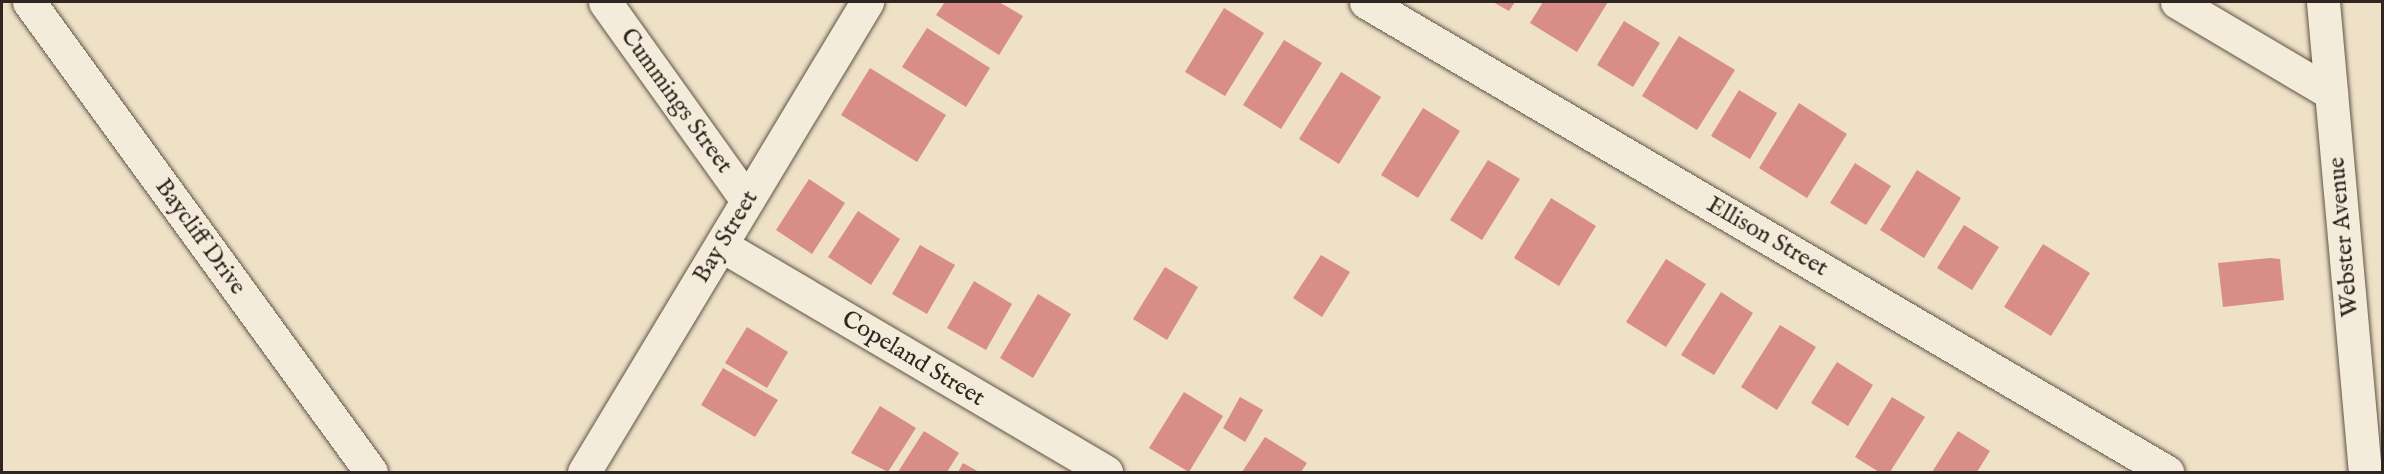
<!DOCTYPE html>
<html>
<head>
<meta charset="utf-8">
<style>
	body { margin:0 }
	#map { position:relative; width:2384px; height:474px; overflow:hidden; background:#eee1c6; font-family:"IM FELL English",serif }
	div>[style] { position:absolute }
	[style*='--x'] { left:calc(var(--x)*1px); top:calc(var(--y)*1px); width:calc(var(--w)*1px); rotate:calc(var(--a)*1deg) }
	.building>* { inset:0; background:#d98d87 }
	.roads { filter:drop-shadow(0 0 2px #60544a) drop-shadow(0 0 2px #60544a) }
	.minor>* { height:33px; margin:-16.5px; padding:0 16.5px; transform-origin:16.5px; border-radius:16.5px; background:#f4ecda }
	.tertiary>* { height:33px; margin:-16.5px; padding:0 16.5px; transform-origin:16.5px; border-radius:16.5px; background:#f4ecda }
	span { translate:-50% -50%; white-space:nowrap; text-align:center; line-height:1.15; -webkit-text-stroke:4.5px #f4ecda; paint-order:stroke }
	.street-label { font-size:24px; color:#302520 }
	.frame { position:absolute; inset:0; border:3px solid #302520; pointer-events:none }
</style>
</head>
<body>
<div id="map">
	<div class="building">
		<i style="clip-path:polygon(945px 2px,999px 2px,1023px 16px,999px 55px,936px 15px)"></i>
		<i style="clip-path:polygon(1493px 2px,1515px 2px,1509px 11px)"></i>
		<i style="clip-path:polygon(1543px 2px,1608px 2px,1577px 52px,1530px 23px)"></i>
		<i style="clip-path:polygon(1224px 8px,1264px 33px,1225px 96px,1185px 72px)"></i>
		<i style="clip-path:polygon(1624px 21px,1660px 43px,1633px 87px,1597px 65px)"></i>
		<i style="clip-path:polygon(927px 28px,990px 68px,966px 107px,902px 67px)"></i>
		<i style="clip-path:polygon(1679px 36px,1735px 70px,1697px 130px,1642px 96px)"></i>
		<i style="clip-path:polygon(1284px 40px,1322px 63px,1281px 129px,1243px 105px)"></i>
		<i style="clip-path:polygon(870px 68px,946px 115px,917px 162px,841px 115px)"></i>
		<i style="clip-path:polygon(1341px 72px,1381px 97px,1339px 164px,1299px 139px)"></i>
		<i style="clip-path:polygon(1739px 90px,1777px 113px,1750px 159px,1711px 136px)"></i>
		<i style="clip-path:polygon(1799px 103px,1847px 134px,1807px 198px,1759px 168px)"></i>
		<i style="clip-path:polygon(1423px 108px,1460px 131px,1418px 198px,1381px 175px)"></i>
		<i style="clip-path:polygon(1488px 160px,1520px 179px,1482px 240px,1450px 220px)"></i>
		<i style="clip-path:polygon(1855px 163px,1891px 186px,1866px 225px,1830px 203px)"></i>
		<i style="clip-path:polygon(1917px 170px,1961px 198px,1924px 258px,1880px 230px)"></i>
		<i style="clip-path:polygon(809px 179px,845px 203px,812px 254px,776px 230px)"></i>
		<i style="clip-path:polygon(1551px 198px,1596px 226px,1559px 286px,1514px 258px)"></i>
		<i style="clip-path:polygon(858px 211px,900px 239px,871px 285px,828px 257px)"></i>
		<i style="clip-path:polygon(1964px 225px,1999px 247px,1972px 290px,1937px 268px)"></i>
		<i style="clip-path:polygon(2043px 244px,2090px 273px,2051px 336px,2004px 307px)"></i>
		<i style="clip-path:polygon(920px 245px,955px 265px,927px 314px,892px 294px)"></i>
		<i style="clip-path:polygon(1321px 255px,1350px 272px,1322px 317px,1293px 298px)"></i>
		<i style="clip-path:polygon(2270px 258px,2280px 259px,2284px 300px,2223px 307px,2218px 263px)"></i>
		<i style="clip-path:polygon(1666px 259px,1706px 284px,1666px 347px,1626px 322px)"></i>
		<i style="clip-path:polygon(1165px 267px,1198px 287px,1167px 340px,1133px 319px)"></i>
		<i style="clip-path:polygon(974px 281px,1012px 304px,986px 350px,947px 328px)"></i>
		<i style="clip-path:polygon(1721px 292px,1753px 313px,1714px 375px,1681px 355px)"></i>
		<i style="clip-path:polygon(1038px 294px,1071px 314px,1033px 378px,1000px 358px)"></i>
		<i style="clip-path:polygon(1780px 325px,1816px 347px,1777px 410px,1741px 387px)"></i>
		<i style="clip-path:polygon(747px 327px,788px 352px,767px 388px,725px 363px)"></i>
		<i style="clip-path:polygon(1837px 362px,1873px 385px,1848px 426px,1811px 403px)"></i>
		<i style="clip-path:polygon(723px 368px,778px 400px,755px 437px,701px 405px)"></i>
		<i style="clip-path:polygon(1184px 392px,1223px 416px,1189px 472px,1149px 448px)"></i>
		<i style="clip-path:polygon(1240px 397px,1263px 410px,1245px 442px,1223px 428px)"></i>
		<i style="clip-path:polygon(1892px 397px,1925px 417px,1890px 472px,1879px 472px,1855px 457px)"></i>
		<i style="clip-path:polygon(880px 406px,916px 428px,888px 472px,851px 453px)"></i>
		<i style="clip-path:polygon(924px 431px,959px 453px,947px 472px,898px 472px)"></i>
		<i style="clip-path:polygon(1958px 431px,1990px 451px,1977px 472px,1932px 472px)"></i>
		<i style="clip-path:polygon(1265px 437px,1307px 463px,1301px 472px,1242px 472px)"></i>
		<i style="clip-path:polygon(963px 463px,979px 472px,958px 472px)"></i>
	</div>
	<div class="roads">
		<div class="minor">
			<i style="--x:29;--y:2;--w:581;--a:53.96"></i>
			<i style="--x:605;--y:2;--w:244;--a:54.4"></i>
			<i style="--x:1366;--y:2;--w:929;--a:30.4"></i>
			<i style="--x:2177;--y:2;--w:179;--a:30.6"></i>
			<i style="--x:721;--y:245;--w:447;--a:30.5"></i>
		</div>
		<div class="tertiary">
			<i style="--x:2323;--y:2;--w:472;--a:84.9"></i>
			<i style="--x:584;--y:472;--w:549;--a:-58.95"></i>
		</div>
	</div>
	<div class="street-label">
		<span style="left:676px;top:101px;rotate:54deg">Cummings Street</span>
		<span style="left:200px;top:237px;rotate:54deg">Baycliff Drive</span>
		<span style="left:726px;top:237px;rotate:-59deg">Bay Street</span>
		<span style="left:1767px;top:237px;rotate:30deg">Ellison Street</span>
		<span style="left:2344px;top:237px;rotate:-95deg">Webster Avenue</span>
		<span style="left:913px;top:359px;rotate:31deg">Copeland Street</span>
	</div>
	<div class="frame"></div>
</div>
</body>
</html>
